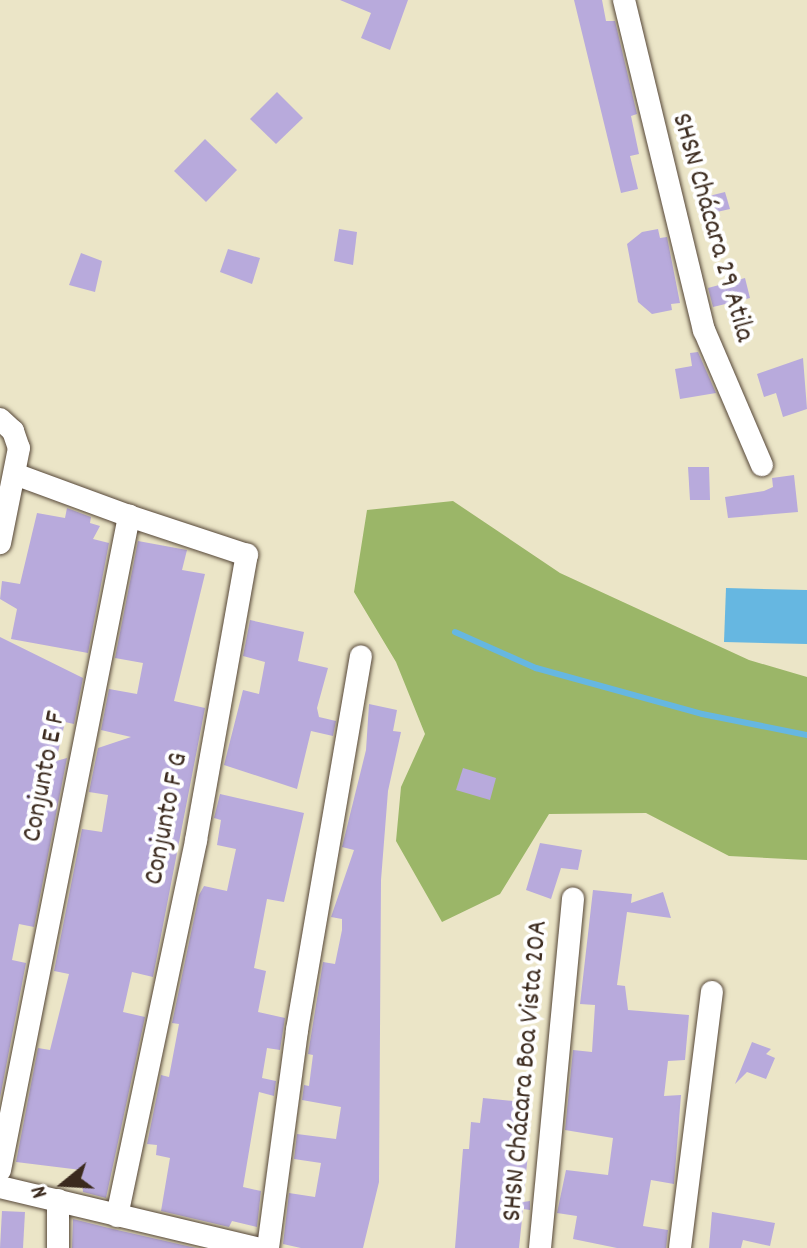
<!DOCTYPE html>
<html>
<head>
<meta charset="utf-8">
<style>
	body { margin:0 }
	#map { position:relative; width:807px; height:1248px; overflow:hidden; background:#ebe5c7; font-family:Dekko,sans-serif }
	div>[style] { position:absolute }
	[style*='--x'] { left:calc(var(--x)*1px); top:calc(var(--y)*1px); width:calc(var(--w)*1px); rotate:calc(var(--a)*1deg) }
	.forest>* { inset:0; background:#9bb668 }
	.water>* { inset:0; background:#66b7e1 }
	.stream>* { height:6px; margin:-3px; padding:0 3px; transform-origin:3px; border-radius:3px; background:#66b7e1 }
	.building>* { inset:0; background:#b8aadc }
	.roads { filter:drop-shadow(0 0 2px #554637) drop-shadow(0 0 2px #554637) }
	.street>* { height:22px; margin:-11px; padding:0 11px; transform-origin:11px; border-radius:11px; background:#fff }
	span { translate:-50% -50%; white-space:nowrap; text-align:center; line-height:1.15; -webkit-text-stroke:8px #fff; paint-order:stroke }
	.street-label { font-size:28px; color:#3b2a1e }
	.north { position:absolute; left:24px; top:1144px; width:80px; height:80px; -webkit-text-stroke:6px #fff; paint-order:stroke; rotate:252deg; font-size:22px; font-weight:700; line-height:32px; text-align:center; color:#3b2a1e }
	.north::after { content:''; display:block; margin:auto; width:28px; height:36px; background:#3b2a1e; clip-path:polygon(50% 0,100% 100%,50% 72%,0 100%) }
</style>
</head>
<body>
<div id="map">
	<div class="forest">
		<i style="clip-path:polygon(453px 501px,560px 573px,749px 660px,807px 677px,807px 860px,729px 856px,646px 813px,549px 814px,500px 894px,442px 922px,396px 841px,401px 787px,425px 734px,396px 662px,354px 592px,367px 510px)"></i>
	</div>
	<div class="water">
		<i style="clip-path:polygon(726px 588px,807px 590px,807px 644px,724px 642px)"></i>
	</div>
	<div class="stream">
		<i style="--x:455;--y:632;--w:89;--a:24"></i>
		<i style="--x:536;--y:668;--w:172;--a:15.5"></i>
		<i style="--x:702;--y:714;--w:107;--a:11.3"></i>
	</div>
	<div class="building">
		<i style="clip-path:polygon(340px 0,408px 0,390px 50px,361px 38px,371px 13px)"></i>
		<i style="clip-path:polygon(574px 0,602px 0,606px 21px,615px 21px,637px 114px,631px 116px,639px 154px,630px 156px,638px 189px,621px 193px)"></i>
		<i style="clip-path:polygon(277px 92px,303px 118px,276px 144px,250px 119px)"></i>
		<i style="clip-path:polygon(205px 139px,237px 170px,206px 202px,174px 171px)"></i>
		<i style="clip-path:polygon(725px 192px,730px 209px,708px 214px,705px 197px)"></i>
		<i style="clip-path:polygon(339px 229px,357px 232px,353px 265px,334px 261px)"></i>
		<i style="clip-path:polygon(658px 229px,660px 238px,667px 237px,680px 303px,671px 304px,672px 310px,652px 314px,638px 302px,627px 244px,642px 232px)"></i>
		<i style="clip-path:polygon(228px 249px,260px 258px,252px 284px,220px 272px)"></i>
		<i style="clip-path:polygon(81px 253px,102px 261px,95px 292px,69px 285px)"></i>
		<i style="clip-path:polygon(745px 278px,750px 298px,713px 307px,708px 288px)"></i>
		<i style="clip-path:polygon(698px 352px,716px 393px,680px 399px,675px 369px,692px 366px,690px 353px)"></i>
		<i style="clip-path:polygon(803px 358px,807px 409px,783px 417px,776px 393px,764px 397px,757px 374px)"></i>
		<i style="clip-path:polygon(688px 467px,709px 467px,710px 500px,690px 500px)"></i>
		<i style="clip-path:polygon(794px 475px,798px 512px,728px 518px,725px 497px,764px 491px,773px 487px,772px 478px)"></i>
		<i style="clip-path:polygon(67px 508px,91px 517px,90px 523px,100px 526px,93px 539px,109px 543px,88px 653px,11px 639px,17px 609px,0 599px,2px 581px,20px 584px,37px 513px,65px 518px)"></i>
		<i style="clip-path:polygon(138px 541px,187px 550px,182px 570px,205px 574px,174px 701px,205px 708px,153px 977px,132px 972px,123px 1012px,145px 1017px,106px 1198px,83px 1192px,81px 1170px,16px 1162px,38px 1048px,50px 1050px,69px 974px,54px 971px,82px 829px,102px 832px,108px 795px,89px 792px,98px 748px,131px 737px,101px 730px,109px 689px,137px 694px,143px 663px,115px 658px)"></i>
		<i style="clip-path:polygon(250px 620px,304px 632px,298px 661px,328px 668px,317px 708px,319px 717px,336px 721px,333px 736px,311px 731px,297px 789px,224px 765px,243px 690px,259px 694px,265px 662px,243px 656px)"></i>
		<i style="clip-path:polygon(0 637px,83px 678px,74px 724px,65px 722px,56px 761px,67px 758px,34px 927px,19px 924px,12px 960px,26px 963px,0 1098px)"></i>
		<i style="clip-path:polygon(369px 704px,397px 710px,393px 731px,401px 732px,388px 791px,381px 880px,379px 1182px,363px 1248px,301px 1248px,283px 1244px,289px 1193px,315px 1197px,321px 1163px,294px 1159px,297px 1134px,336px 1139px,341px 1107px,302px 1100px,304px 1085px,309px 1086px,313px 1055px,308px 1054px,323px 962px,335px 964px,342px 930px,342px 919px,331px 917px,354px 850px,342px 847px,366px 750px)"></i>
		<i style="clip-path:polygon(463px 768px,496px 778px,490px 800px,456px 790px)"></i>
		<i style="clip-path:polygon(220px 794px,304px 813px,284px 902px,267px 899px,254px 968px,266px 971px,258px 1012px,285px 1018px,280px 1050px,267px 1048px,262px 1078px,276px 1081px,274px 1096px,259px 1092px,243px 1187px,261px 1191px,257px 1227px,232px 1221px,229px 1227px,161px 1211px,170px 1158px,156px 1155px,157px 1145px,147px 1144px,161px 1075px,169px 1077px,179px 1024px,172px 1023px,199px 895px,204px 886px,227px 891px,236px 849px,217px 845px,221px 820px,214px 818px)"></i>
		<i style="clip-path:polygon(540px 843px,582px 850px,578px 870px,561px 868px,551px 899px,526px 890px)"></i>
		<i style="clip-path:polygon(593px 890px,632px 894px,631px 903px,663px 892px,671px 918px,627px 912px,617px 985px,625px 986px,628px 1010px,689px 1015px,685px 1060px,668px 1061px,664px 1096px,681px 1095px,674px 1184px,651px 1180px,643px 1226px,668px 1230px,666px 1248px,617px 1248px,573px 1239px,577px 1216px,557px 1213px,566px 1170px,608px 1175px,613px 1138px,565px 1130px,573px 1050px,592px 1052px,595px 1005px,580px 1004px)"></i>
		<i style="clip-path:polygon(752px 1042px,771px 1049px,766px 1054px,775px 1058px,766px 1079px,747px 1072px,735px 1084px)"></i>
		<i style="clip-path:polygon(483px 1098px,523px 1102px,522px 1154px,528px 1154px,523px 1202px,530px 1201px,530px 1210px,523px 1209px,519px 1248px,455px 1248px,463px 1149px,469px 1149px,471px 1122px,480px 1123px)"></i>
		<i style="clip-path:polygon(2px 1211px,25px 1212px,23px 1248px,0 1248px)"></i>
		<i style="clip-path:polygon(712px 1212px,775px 1223px,770px 1246px,743px 1240px,741px 1248px,709px 1248px)"></i>
		<i style="clip-path:polygon(73px 1219px,113px 1229px,196px 1248px,72px 1248px)"></i>
	</div>
	<div class="roads">
		<div class="street">
			<i style="--x:624;--y:0;--w:340;--a:76.4"></i>
			<i style="--x:704;--y:330;--w:147;--a:66.8"></i>
			<i style="--x:0;--y:419;--w:18;--a:43"></i>
			<i style="--x:13;--y:431;--w:18;--a:71"></i>
			<i style="--x:19;--y:448;--w:97;--a:101.3"></i>
			<i style="--x:0;--y:1170;--w:667;--a:-78.84"></i>
			<i style="--x:129;--y:516;--w:121;--a:-159.8"></i>
			<i style="--x:0;--y:1187;--w:263;--a:13.4"></i>
			<i style="--x:58;--y:1200;--w:48;--a:90"></i>
			<i style="--x:117;--y:1216;--w:384;--a:-78.1"></i>
			<i style="--x:196;--y:840;--w:290;--a:-79.9"></i>
			<i style="--x:247;--y:555;--w:124;--a:-161.7"></i>
			<i style="--x:268;--y:1248;--w:220;--a:-82.4"></i>
			<i style="--x:297;--y:1030;--w:379;--a:-80.3"></i>
			<i style="--x:540;--y:1248;--w:351;--a:-84.6"></i>
			<i style="--x:680;--y:1248;--w:258;--a:-82.9"></i>
		</div>
	</div>
	<div class="street-label">
		<span style="left:711px;top:228px;rotate:74deg">SHSN Chácara 29 Atila</span>
		<span style="left:46px;top:777px;rotate:-79deg">Conjunto E F</span>
		<span style="left:168px;top:819px;rotate:-79deg">Conjunto F G</span>
		<span style="left:527px;top:1071px;rotate:-85deg">SHSN Chácara Boa Vista 20A</span>
	</div>
	<div class="north">N</div>
</div>
</body>
</html>
